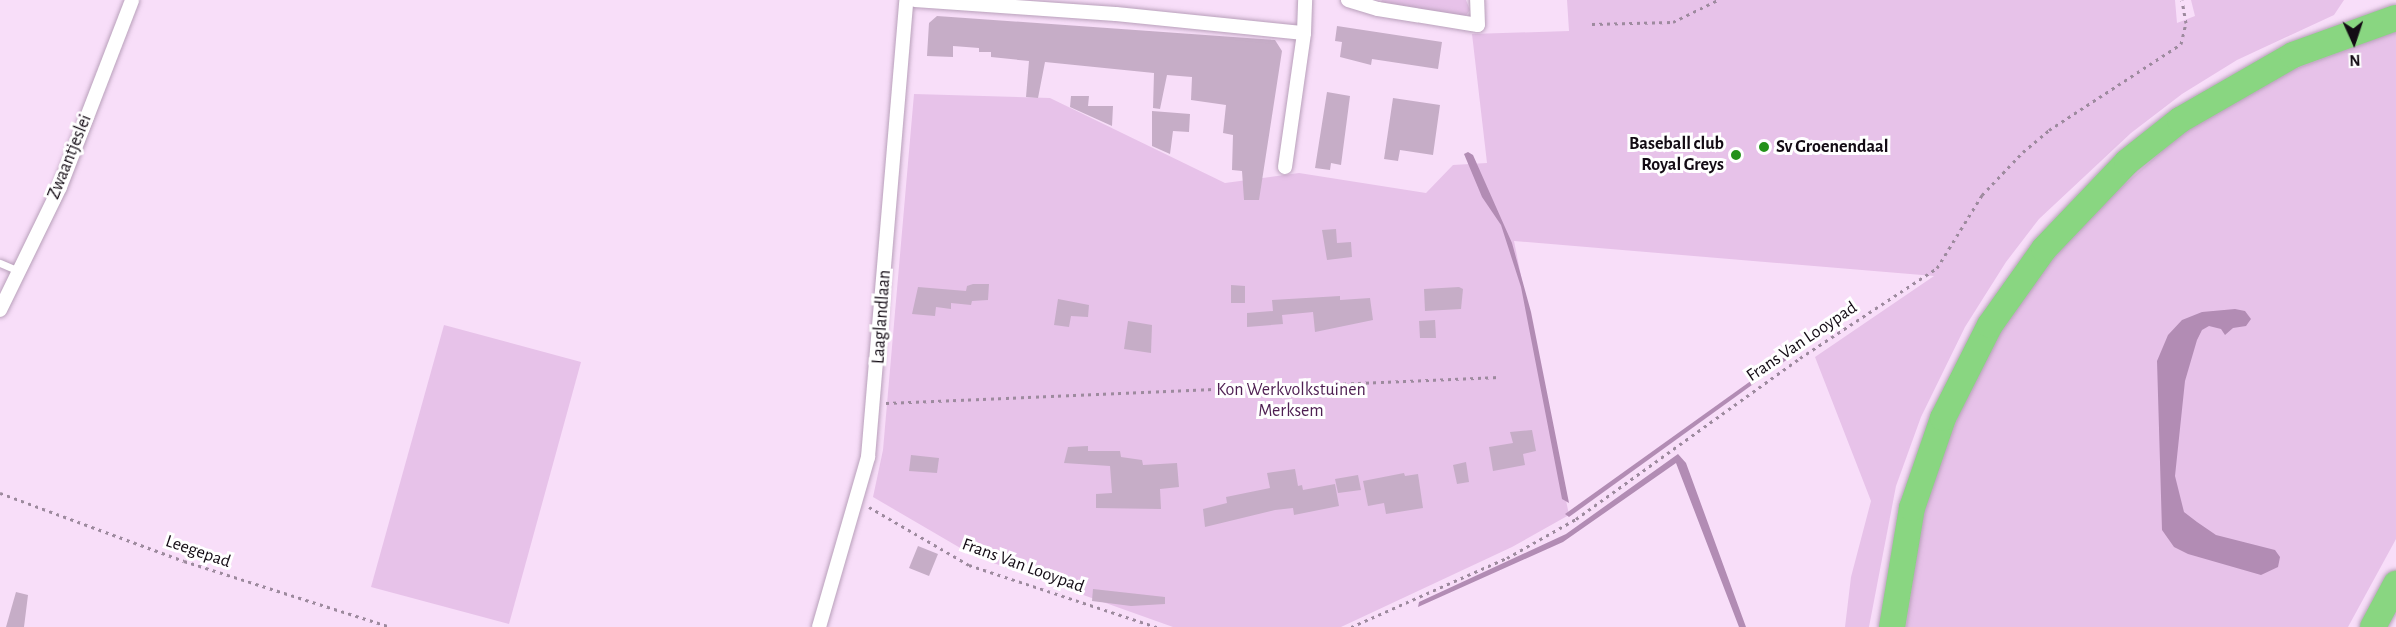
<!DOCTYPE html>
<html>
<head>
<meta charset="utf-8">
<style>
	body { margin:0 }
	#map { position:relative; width:2396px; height:627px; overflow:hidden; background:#f8def9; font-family:"Alegreya Sans",sans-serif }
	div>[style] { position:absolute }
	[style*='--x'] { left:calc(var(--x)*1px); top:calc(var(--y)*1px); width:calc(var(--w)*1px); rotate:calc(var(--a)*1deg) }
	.green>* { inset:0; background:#e7c2e9 }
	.water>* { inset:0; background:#b28cb4 }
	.building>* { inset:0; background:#c6adc7 }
	.path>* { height:3px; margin-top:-1.5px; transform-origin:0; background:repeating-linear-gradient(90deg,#9d8a9e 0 3px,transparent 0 7.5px) }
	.roads { filter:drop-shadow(0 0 2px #b8a0ba) drop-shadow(0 0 2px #b8a0ba) }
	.service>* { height:7px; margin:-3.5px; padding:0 3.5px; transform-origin:3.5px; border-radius:3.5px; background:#fff }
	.minor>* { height:14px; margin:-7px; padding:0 7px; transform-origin:7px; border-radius:7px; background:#fff }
	.motorway>* { height:26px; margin:-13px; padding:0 13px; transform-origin:13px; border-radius:13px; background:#89d681 }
	.dots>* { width:16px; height:16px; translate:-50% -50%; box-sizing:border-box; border:3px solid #fff; border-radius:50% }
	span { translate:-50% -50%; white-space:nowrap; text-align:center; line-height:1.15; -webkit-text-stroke:6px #fff; paint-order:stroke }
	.poi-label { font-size:18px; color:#130b14; font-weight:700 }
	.right { translate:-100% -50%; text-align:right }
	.left { translate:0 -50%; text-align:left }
	.street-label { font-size:18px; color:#130b14 }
	.park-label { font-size:18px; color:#4e1f52 }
	.north { position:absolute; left:2324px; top:12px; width:60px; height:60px; -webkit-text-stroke:4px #fff; paint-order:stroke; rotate:177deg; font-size:16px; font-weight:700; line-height:24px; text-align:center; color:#130b14 }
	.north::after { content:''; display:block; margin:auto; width:21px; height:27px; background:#130b14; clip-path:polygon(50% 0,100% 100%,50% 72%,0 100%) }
</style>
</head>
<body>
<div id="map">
	<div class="green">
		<i style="clip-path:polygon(1382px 0,1466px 0,1470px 10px,1464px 18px,1380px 4px)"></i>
		<i style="clip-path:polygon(1567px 0,2175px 0,2177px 23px,2195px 16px,2191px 0,2344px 0,2334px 15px,2237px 60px,2182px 94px,2131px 133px,2039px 219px,2006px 262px,1965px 327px,1921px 417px,1896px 486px,1869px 627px,1845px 627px,1851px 577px,1871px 501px,1815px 357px,1934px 276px,1514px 241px,1569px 515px,1512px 547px,1341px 627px,1173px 627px,974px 556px,873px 497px,883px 450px,914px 94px,1050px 98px,1225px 183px,1299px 173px,1426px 193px,1453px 165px,1487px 163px,1472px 34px,1569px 31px)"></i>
		<i style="clip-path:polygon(2396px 31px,2396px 539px,2348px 627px,1906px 627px,1925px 497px,1964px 402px,2000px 331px,2048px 262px,2108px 199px,2188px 128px,2255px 84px)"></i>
		<i style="clip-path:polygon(444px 325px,581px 362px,509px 624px,371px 587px)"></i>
	</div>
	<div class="water">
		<i style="clip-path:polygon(1468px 152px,1473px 155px,1512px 243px,1531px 312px,1569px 503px,1562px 499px,1521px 287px,1501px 225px,1482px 197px,1464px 154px)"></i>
		<i style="clip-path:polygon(2235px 309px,2245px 311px,2251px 319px,2246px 326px,2233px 328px,2225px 335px,2221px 329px,2209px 326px,2202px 330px,2197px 340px,2185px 381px,2175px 476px,2184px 512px,2197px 522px,2216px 535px,2275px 550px,2280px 557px,2278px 567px,2261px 575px,2188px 554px,2174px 547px,2162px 530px,2157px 361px,2168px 335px,2182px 320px,2202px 312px)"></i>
		<i style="clip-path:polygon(1791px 352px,1792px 356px,1569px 517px,1565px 514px)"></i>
		<i style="clip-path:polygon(1678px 454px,1686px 463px,1746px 627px,1739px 627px,1676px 463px,1563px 542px,1418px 607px,1419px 602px,1566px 534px)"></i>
	</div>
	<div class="building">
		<i style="clip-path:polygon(937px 16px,1275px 40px,1282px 51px,1259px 200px,1244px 200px,1242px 171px,1232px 170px,1233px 135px,1223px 133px,1226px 105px,1191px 100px,1192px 77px,1167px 75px,1160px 109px,1153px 108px,1154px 73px,1045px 62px,1038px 98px,1026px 97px,1029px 61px,991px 57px,991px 52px,979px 52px,979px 48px,953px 46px,953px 57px,927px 56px,929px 23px)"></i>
		<i style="clip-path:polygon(1337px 26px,1442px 42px,1438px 69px,1372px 59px,1371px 65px,1340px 57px,1342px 42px,1335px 41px)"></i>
		<i style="clip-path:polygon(1327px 92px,1350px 96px,1341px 165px,1331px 163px,1330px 170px,1315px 168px)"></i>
		<i style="clip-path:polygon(1071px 96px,1089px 96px,1088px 106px,1113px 106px,1112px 126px,1070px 107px)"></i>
		<i style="clip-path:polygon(1393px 98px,1440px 105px,1433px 155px,1400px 150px,1398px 161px,1384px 159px)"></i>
		<i style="clip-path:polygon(1152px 111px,1190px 114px,1189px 132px,1173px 131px,1170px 154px,1152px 146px)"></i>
		<i style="clip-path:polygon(1336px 229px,1337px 243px,1351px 242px,1352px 257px,1327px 260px,1322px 230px)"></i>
		<i style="clip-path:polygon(973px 284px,989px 284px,988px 300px,972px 301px,971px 305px,951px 303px,951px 309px,936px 307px,935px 316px,912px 314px,918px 287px,966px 291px,967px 286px)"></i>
		<i style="clip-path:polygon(1231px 285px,1245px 286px,1245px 303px,1231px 303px)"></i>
		<i style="clip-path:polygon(1459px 287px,1463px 289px,1461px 309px,1425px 311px,1424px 289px)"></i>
		<i style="clip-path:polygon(1340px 296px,1340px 300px,1370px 298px,1373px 320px,1315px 332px,1313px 312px,1282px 315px,1283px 324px,1247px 327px,1247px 313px,1273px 311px,1272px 300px)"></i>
		<i style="clip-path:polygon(1058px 299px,1089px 305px,1088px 317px,1071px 316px,1069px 327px,1054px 325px)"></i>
		<i style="clip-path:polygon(1435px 320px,1436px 338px,1420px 338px,1419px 321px)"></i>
		<i style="clip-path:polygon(1128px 321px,1152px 325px,1151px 353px,1124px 349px)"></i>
		<i style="clip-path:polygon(1532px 430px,1536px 451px,1523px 454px,1525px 465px,1493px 471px,1489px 447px,1513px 443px,1510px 432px)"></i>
		<i style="clip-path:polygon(1088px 446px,1088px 451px,1120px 451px,1121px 457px,1142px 460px,1143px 465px,1177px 463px,1179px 487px,1160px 489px,1161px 509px,1096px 508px,1096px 494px,1112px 493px,1110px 466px,1064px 463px,1068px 447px)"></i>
		<i style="clip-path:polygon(911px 455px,939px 458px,937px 473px,909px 471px)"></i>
		<i style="clip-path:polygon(1466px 462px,1469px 482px,1457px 484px,1453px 465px)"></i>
		<i style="clip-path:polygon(1295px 469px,1298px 486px,1302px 485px,1303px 490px,1335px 484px,1339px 506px,1294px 515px,1293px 508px,1275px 510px,1205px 527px,1203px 509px,1227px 503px,1226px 497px,1270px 488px,1267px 473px)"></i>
		<i style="clip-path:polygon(1404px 473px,1405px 476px,1418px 474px,1423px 508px,1386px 514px,1384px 503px,1368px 506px,1363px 481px)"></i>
		<i style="clip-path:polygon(1358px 475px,1361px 490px,1338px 493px,1335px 479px)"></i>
		<i style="clip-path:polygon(918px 546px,938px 554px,929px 576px,909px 568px)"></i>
		<i style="clip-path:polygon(1093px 589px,1165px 597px,1165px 604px,1131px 606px,1092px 601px)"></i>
		<i style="clip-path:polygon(16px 592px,28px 595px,24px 627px,6px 627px)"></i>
	</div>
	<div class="path">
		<i style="--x:1592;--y:24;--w:81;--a:-1.4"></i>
		<i style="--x:1673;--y:22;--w:50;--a:-26.1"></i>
		<i style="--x:886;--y:403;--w:614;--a:-2.43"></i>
		<i style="--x:0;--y:493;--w:196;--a:20.3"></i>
		<i style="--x:184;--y:561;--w:217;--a:17.7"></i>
		<i style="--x:869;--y:507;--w:116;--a:30.1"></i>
		<i style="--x:969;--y:565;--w:198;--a:18.3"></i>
		<i style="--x:1351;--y:627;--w:171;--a:-23.9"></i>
		<i style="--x:1507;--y:558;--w:79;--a:-29.5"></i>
		<i style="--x:1576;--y:519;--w:276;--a:-35.7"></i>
		<i style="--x:1800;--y:358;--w:164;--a:-33.3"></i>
		<i style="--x:1937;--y:268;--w:86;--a:-58.3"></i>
		<i style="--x:1982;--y:195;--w:59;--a:-46.4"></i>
		<i style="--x:2023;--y:152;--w:34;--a:-40"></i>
		<i style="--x:2049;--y:130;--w:158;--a:-33.1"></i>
		<i style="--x:2181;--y:44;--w:22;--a:-77"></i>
		<i style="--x:2186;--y:23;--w:23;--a:-100"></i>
	</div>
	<div class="roads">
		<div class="service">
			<i style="--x:0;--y:263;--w:21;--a:23"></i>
		</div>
		<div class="minor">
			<i style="--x:915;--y:0;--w:201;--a:4"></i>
			<i style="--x:1116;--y:14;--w:189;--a:5.8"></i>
			<i style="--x:1348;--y:0;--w:31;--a:17"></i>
			<i style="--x:1378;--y:9;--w:101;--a:9.1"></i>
			<i style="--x:1478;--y:25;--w:25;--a:-92"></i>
			<i style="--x:1285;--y:167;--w:135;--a:-81.9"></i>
			<i style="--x:1304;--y:33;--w:33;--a:-88"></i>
			<i style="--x:0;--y:310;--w:137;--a:-64"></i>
			<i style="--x:60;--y:187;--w:200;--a:-68.9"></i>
			<i style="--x:819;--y:627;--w:177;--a:-73.9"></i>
			<i style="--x:868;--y:457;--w:459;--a:-85.2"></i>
		</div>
		<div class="motorway">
			<i style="--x:1892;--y:627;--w:121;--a:-80.5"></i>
			<i style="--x:1912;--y:508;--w:95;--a:-71"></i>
			<i style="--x:1943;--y:418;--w:104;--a:-63.2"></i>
			<i style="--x:1990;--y:325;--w:93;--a:-54.6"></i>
			<i style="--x:2044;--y:249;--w:120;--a:-46.3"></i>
			<i style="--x:2127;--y:162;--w:68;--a:-38.4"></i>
			<i style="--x:2180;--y:120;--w:130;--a:-29.9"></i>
			<i style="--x:2293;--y:55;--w:109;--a:-19.8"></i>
			<i style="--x:2373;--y:627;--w:49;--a:-61.9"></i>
		</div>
	</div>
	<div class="dots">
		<i style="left:1764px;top:147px;background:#23911a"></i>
		<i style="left:1736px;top:155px;background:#23911a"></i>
	</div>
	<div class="poi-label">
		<span class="right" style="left:1724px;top:155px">Baseball club<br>Royal Greys</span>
		<span class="left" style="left:1776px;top:147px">Sv Groenendaal</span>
	</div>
	<div class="street-label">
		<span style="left:70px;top:157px;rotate:-68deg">Zwaantjeslei</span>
		<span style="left:882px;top:317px;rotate:-86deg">Laaglandlaan</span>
		<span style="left:1802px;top:342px;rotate:-34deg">Frans Van Looypad</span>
		<span style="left:198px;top:552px;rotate:19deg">Leegepad</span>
		<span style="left:1023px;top:566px;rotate:20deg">Frans Van Looypad</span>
	</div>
	<div class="park-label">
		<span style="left:1291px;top:401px">Kon Werkvolkstuinen<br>Merksem</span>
	</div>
	<div class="north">N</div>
</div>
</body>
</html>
